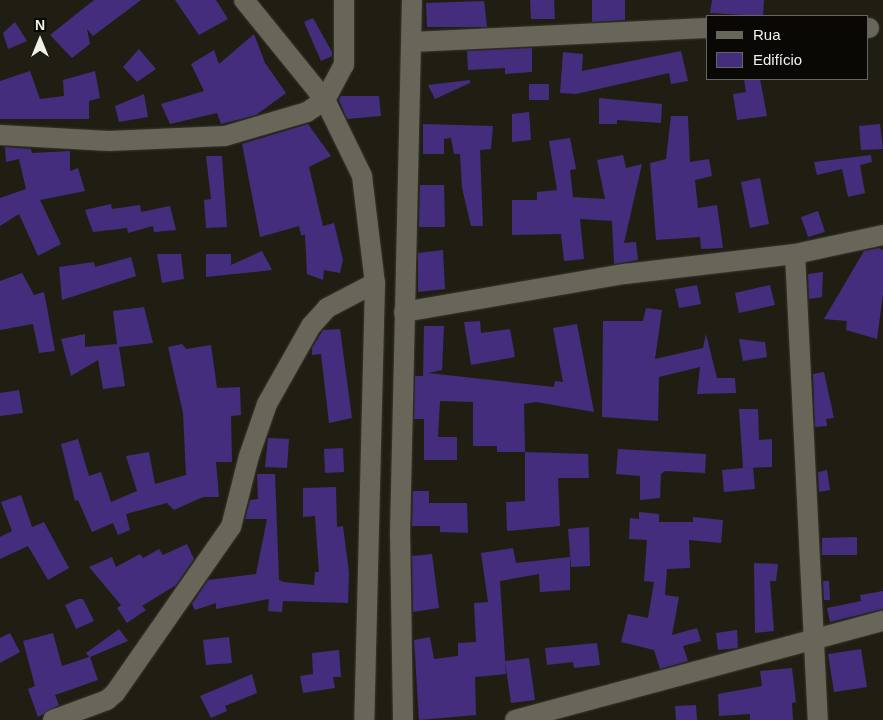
<!DOCTYPE html>
<html>
<head>
<meta charset="utf-8">
<style>
	body { margin:0 }
	#map { position:relative; width:883px; height:720px; overflow:hidden; background:#201e13; font-family:Arial,sans-serif }
	div>[style] { position:absolute }
	[style*='--x'] { left:calc(var(--x)*1px); top:calc(var(--y)*1px); width:calc(var(--w)*1px); rotate:calc(var(--a)*1deg) }
	.building>* { inset:0; background:#442d7d }
	.roads { filter:drop-shadow(0 0 1px #383730) drop-shadow(0 0 1px #383730) }
	.minor>* { height:20px; margin:-10px; padding:0 10px; transform-origin:10px; border-radius:10px; background:#686658 }
	span { translate:-50% -50%; white-space:nowrap; text-align:center; line-height:1.15; -webkit-text-stroke:5px #090804; paint-order:stroke }
	.legend { position:absolute; left:706px; top:15px; width:162px; height:65px; box-sizing:border-box; background:#090804; border:1px solid #666560; margin:0; padding:6px 9px; list-style:none; font-size:15px; color:#f2f1e9 }
	.legend li { display:flex; align-items:center; gap:10px; height:25px }
	.legend b { width:25px; border:1px solid #666560 }
	.north { position:absolute; left:15px; top:15px; width:50px; height:50px; -webkit-text-stroke:4px #090804; paint-order:stroke; rotate:0deg; font-size:14px; font-weight:700; line-height:20px; text-align:center; color:#f2f1e9 }
	.north::after { content:''; display:block; margin:auto; width:18px; height:22px; background:#f2f1e9; clip-path:polygon(50% 0,100% 100%,50% 72%,0 100%) }
</style>
</head>
<body>
<div id="map">
	<div class="building">
		<i style="clip-path:polygon(94px 0,141px 0,93px 36px,87px 29px,90px 44px,72px 58px,50px 35px)"></i>
		<i style="clip-path:polygon(175px 0,216px 0,228px 19px,199px 35px)"></i>
		<i style="clip-path:polygon(530px 0,554px 0,555px 19px,531px 19px)"></i>
		<i style="clip-path:polygon(592px 0,625px 0,625px 20px,592px 22px)"></i>
		<i style="clip-path:polygon(712px 0,764px 0,763px 16px,710px 13px)"></i>
		<i style="clip-path:polygon(484px 1px,487px 27px,427px 27px,426px 3px)"></i>
		<i style="clip-path:polygon(313px 18px,332px 52px,332px 56px,321px 61px,304px 22px)"></i>
		<i style="clip-path:polygon(15px 22px,27px 41px,8px 49px,3px 33px)"></i>
		<i style="clip-path:polygon(254px 34px,265px 63px,286px 93px,256px 115px,229px 122px,221px 124px,217px 113px,170px 124px,161px 104px,204px 91px,191px 64px,214px 50px,219px 64px)"></i>
		<i style="clip-path:polygon(532px 48px,532px 72px,505px 74px,505px 68px,468px 70px,467px 51px)"></i>
		<i style="clip-path:polygon(139px 49px,156px 69px,137px 82px,123px 67px)"></i>
		<i style="clip-path:polygon(681px 51px,688px 81px,671px 84px,669px 73px,576px 94px,560px 93px,563px 52px,583px 54px,582px 71px)"></i>
		<i style="clip-path:polygon(30px 71px,40px 99px,64px 96px,63px 80px,95px 71px,100px 98px,89px 101px,89px 119px,0 119px,0 81px)"></i>
		<i style="clip-path:polygon(744px 79px,760px 79px,767px 116px,737px 120px,733px 94px,746px 92px)"></i>
		<i style="clip-path:polygon(470px 80px,470px 83px,435px 99px,428px 85px)"></i>
		<i style="clip-path:polygon(529px 84px,549px 84px,549px 100px,529px 100px)"></i>
		<i style="clip-path:polygon(144px 94px,148px 117px,119px 122px,115px 106px)"></i>
		<i style="clip-path:polygon(341px 96px,379px 96px,381px 116px,347px 119px,339px 100px)"></i>
		<i style="clip-path:polygon(599px 98px,662px 104px,661px 123px,617px 120px,617px 124px,599px 124px)"></i>
		<i style="clip-path:polygon(529px 112px,531px 140px,512px 142px,512px 114px)"></i>
		<i style="clip-path:polygon(671px 116px,688px 116px,690px 162px,709px 159px,712px 176px,695px 180px,698px 208px,717px 205px,723px 248px,701px 249px,700px 237px,656px 240px,650px 163px,666px 159px)"></i>
		<i style="clip-path:polygon(308px 124px,331px 156px,309px 167px,323px 226px,334px 223px,343px 260px,340px 273px,324px 270px,323px 280px,307px 274px,305px 235px,301px 235px,299px 226px,260px 237px,242px 144px)"></i>
		<i style="clip-path:polygon(423px 124px,493px 126px,491px 149px,480px 150px,483px 226px,471px 226px,462px 188px,460px 154px,454px 154px,451px 138px,444px 139px,444px 154px,423px 154px)"></i>
		<i style="clip-path:polygon(880px 124px,883px 149px,861px 150px,859px 126px)"></i>
		<i style="clip-path:polygon(570px 138px,576px 169px,570px 170px,573px 197px,605px 199px,597px 160px,623px 155px,626px 168px,642px 164px,624px 243px,636px 242px,638px 260px,614px 264px,612px 221px,580px 219px,584px 259px,564px 261px,561px 234px,512px 235px,512px 200px,537px 200px,537px 192px,557px 190px,549px 141px)"></i>
		<i style="clip-path:polygon(5px 147px,31px 149px,32px 153px,70px 151px,70px 171px,78px 168px,85px 191px,40px 200px,61px 244px,38px 256px,19px 214px,0 226px,0 198px,26px 189px,19px 159px,6px 162px)"></i>
		<i style="clip-path:polygon(871px 155px,872px 162px,860px 165px,865px 193px,848px 197px,842px 169px,817px 175px,814px 162px)"></i>
		<i style="clip-path:polygon(206px 156px,222px 156px,227px 227px,206px 228px,204px 200px,211px 199px)"></i>
		<i style="clip-path:polygon(760px 178px,769px 224px,750px 228px,741px 182px)"></i>
		<i style="clip-path:polygon(420px 185px,444px 185px,445px 227px,419px 227px)"></i>
		<i style="clip-path:polygon(111px 204px,112px 209px,140px 205px,141px 212px,170px 206px,176px 230px,154px 232px,153px 226px,128px 233px,127px 228px,93px 232px,85px 210px)"></i>
		<i style="clip-path:polygon(818px 211px,825px 232px,808px 237px,801px 217px)"></i>
		<i style="clip-path:polygon(879px 248px,883px 250px,883px 294px,877px 339px,846px 330px,847px 321px,824px 319px,864px 251px)"></i>
		<i style="clip-path:polygon(443px 250px,445px 289px,418px 292px,418px 253px)"></i>
		<i style="clip-path:polygon(262px 251px,272px 270px,206px 277px,206px 254px,231px 254px,231px 265px)"></i>
		<i style="clip-path:polygon(157px 254px,181px 254px,184px 279px,162px 283px)"></i>
		<i style="clip-path:polygon(131px 257px,136px 276px,62px 300px,59px 267px,94px 262px,95px 267px)"></i>
		<i style="clip-path:polygon(823px 272px,822px 297px,809px 299px,808px 274px)"></i>
		<i style="clip-path:polygon(22px 273px,34px 295px,44px 292px,55px 351px,39px 353px,33px 324px,0 330px,0 281px)"></i>
		<i style="clip-path:polygon(697px 285px,701px 304px,679px 308px,675px 289px)"></i>
		<i style="clip-path:polygon(770px 285px,775px 305px,739px 313px,735px 293px)"></i>
		<i style="clip-path:polygon(144px 307px,153px 343px,119px 347px,125px 386px,103px 389px,98px 360px,71px 376px,61px 339px,85px 334px,85px 347px,117px 344px,113px 311px)"></i>
		<i style="clip-path:polygon(646px 308px,662px 310px,655px 359px,703px 348px,706px 334px,717px 378px,735px 378px,736px 393px,697px 394px,700px 367px,659px 377px,658px 421px,602px 417px,603px 321px,643px 321px)"></i>
		<i style="clip-path:polygon(480px 321px,481px 333px,510px 329px,515px 357px,471px 365px,464px 322px)"></i>
		<i style="clip-path:polygon(577px 324px,594px 412px,536px 402px,524px 404px,525px 452px,497px 452px,497px 446px,473px 446px,473px 402px,440px 401px,438px 437px,457px 437px,457px 460px,424px 460px,424px 419px,414px 419px,415px 376px,423px 376px,424px 326px,444px 326px,442px 370px,428px 373px,554px 387px,555px 381px,563px 382px,553px 328px)"></i>
		<i style="clip-path:polygon(340px 329px,352px 418px,329px 423px,321px 354px,312px 355px,312px 348px,323px 330px)"></i>
		<i style="clip-path:polygon(739px 339px,765px 342px,767px 357px,743px 361px)"></i>
		<i style="clip-path:polygon(182px 344px,186px 349px,211px 345px,217px 388px,240px 387px,241px 415px,231px 416px,232px 462px,216px 462px,219px 497px,203px 497px,174px 510px,167px 503px,126px 514px,130px 530px,118px 535px,113px 523px,92px 532px,78px 500px,75px 501px,61px 444px,78px 439px,89px 476px,101px 472px,111px 502px,137px 491px,126px 456px,149px 452px,155px 484px,186px 475px,183px 413px,168px 347px)"></i>
		<i style="clip-path:polygon(824px 372px,834px 418px,826px 419px,827px 426px,815px 427px,813px 374px)"></i>
		<i style="clip-path:polygon(19px 390px,23px 413px,0 416px,0 393px)"></i>
		<i style="clip-path:polygon(739px 409px,758px 409px,759px 440px,772px 439px,772px 467px,743px 468px)"></i>
		<i style="clip-path:polygon(268px 438px,289px 439px,287px 468px,265px 467px)"></i>
		<i style="clip-path:polygon(343px 448px,344px 472px,325px 473px,324px 449px)"></i>
		<i style="clip-path:polygon(618px 449px,706px 454px,705px 473px,665px 471px,661px 474px,660px 498px,640px 500px,640px 476px,616px 474px)"></i>
		<i style="clip-path:polygon(525px 452px,588px 454px,589px 478px,558px 478px,560px 526px,507px 531px,506px 502px,525px 501px)"></i>
		<i style="clip-path:polygon(753px 467px,755px 489px,724px 492px,722px 470px)"></i>
		<i style="clip-path:polygon(827px 470px,830px 490px,819px 492px,818px 472px)"></i>
		<i style="clip-path:polygon(257px 474px,275px 474px,279px 580px,283px 582px,314px 585px,315px 572px,319px 572px,315px 516px,303px 517px,303px 488px,336px 487px,337px 527px,343px 526px,349px 573px,348px 603px,283px 601px,282px 612px,268px 611px,269px 599px,216px 609px,216px 603px,195px 610px,192px 604px,208px 580px,256px 574px,267px 519px,245px 519px,250px 500px,258px 499px)"></i>
		<i style="clip-path:polygon(413px 491px,429px 491px,429px 503px,467px 503px,468px 533px,440px 532px,440px 526px,412px 526px)"></i>
		<i style="clip-path:polygon(21px 495px,32px 527px,44px 522px,69px 568px,48px 580px,28px 546px,0 559px,0 537px,12px 531px,1px 502px)"></i>
		<i style="clip-path:polygon(639px 512px,659px 514px,659px 522px,693px 522px,693px 517px,723px 520px,721px 543px,689px 540px,690px 568px,667px 569px,665px 595px,679px 597px,672px 635px,697px 628px,701px 641px,683px 646px,688px 661px,660px 669px,654px 650px,621px 642px,628px 614px,648px 618px,654px 582px,644px 581px,647px 540px,629px 539px,630px 518px,639px 519px)"></i>
		<i style="clip-path:polygon(589px 527px,590px 566px,571px 567px,568px 529px)"></i>
		<i style="clip-path:polygon(857px 537px,857px 555px,822px 555px,822px 538px)"></i>
		<i style="clip-path:polygon(187px 544px,194px 559px,176px 585px,142px 606px,146px 610px,127px 623px,117px 608px,121px 605px,89px 567px,112px 557px,116px 567px,140px 554px,143px 558px,159px 549px,163px 555px)"></i>
		<i style="clip-path:polygon(513px 548px,516px 563px,570px 557px,570px 590px,540px 592px,539px 574px,500px 581px,506px 674px,475px 677px,476px 715px,419px 720px,414px 640px,430px 637px,434px 659px,458px 656px,458px 643px,476px 642px,474px 603px,488px 602px,481px 553px)"></i>
		<i style="clip-path:polygon(432px 554px,439px 608px,413px 612px,412px 556px)"></i>
		<i style="clip-path:polygon(754px 563px,778px 564px,776px 581px,770px 581px,774px 631px,755px 633px)"></i>
		<i style="clip-path:polygon(823px 581px,829px 581px,830px 600px,824px 600px)"></i>
		<i style="clip-path:polygon(883px 591px,883px 609px,830px 622px,827px 608px,861px 601px,860px 595px)"></i>
		<i style="clip-path:polygon(78px 599px,83px 599px,94px 621px,76px 629px,65px 605px)"></i>
		<i style="clip-path:polygon(119px 629px,128px 641px,90px 657px,98px 680px,55px 695px,59px 705px,38px 717px,28px 689px,35px 686px,23px 641px,53px 633px,62px 666px,89px 657px,86px 653px)"></i>
		<i style="clip-path:polygon(737px 630px,738px 648px,718px 650px,716px 633px)"></i>
		<i style="clip-path:polygon(10px 633px,20px 652px,0 663px,0 638px)"></i>
		<i style="clip-path:polygon(229px 637px,232px 663px,206px 665px,203px 640px)"></i>
		<i style="clip-path:polygon(597px 643px,600px 665px,574px 668px,573px 662px,547px 665px,545px 648px)"></i>
		<i style="clip-path:polygon(861px 649px,867px 687px,834px 692px,828px 654px)"></i>
		<i style="clip-path:polygon(339px 650px,341px 677px,333px 677px,335px 688px,303px 693px,300px 676px,313px 674px,312px 653px)"></i>
		<i style="clip-path:polygon(529px 658px,535px 700px,511px 703px,505px 661px)"></i>
		<i style="clip-path:polygon(792px 668px,796px 702px,792px 703px,793px 720px,750px 720px,750px 714px,719px 716px,718px 694px,762px 686px,760px 671px)"></i>
		<i style="clip-path:polygon(252px 674px,257px 693px,225px 706px,227px 711px,211px 718px,200px 696px)"></i>
		<i style="clip-path:polygon(696px 705px,697px 720px,676px 720px,675px 706px)"></i>
	</div>
	<div class="roads">
		<div class="minor">
			<i style="--x:244;--y:0;--w:129;--a:51"></i>
			<i style="--x:325;--y:100;--w:85;--a:64"></i>
			<i style="--x:362;--y:176;--w:108;--a:83.1"></i>
			<i style="--x:375;--y:283;--w:437;--a:91.4"></i>
			<i style="--x:867;--y:28;--w:2;--a:0"></i>
			<i style="--x:412;--y:42;--w:295;--a:-2.7"></i>
			<i style="--x:0;--y:135;--w:109;--a:3.2"></i>
			<i style="--x:109;--y:141;--w:116;--a:-2.5"></i>
			<i style="--x:225;--y:136;--w:85;--a:-16.3"></i>
			<i style="--x:307;--y:112;--w:22;--a:-34"></i>
			<i style="--x:325;--y:100;--w:40;--a:-62"></i>
			<i style="--x:344;--y:65;--w:65;--a:-90"></i>
			<i style="--x:795;--y:254;--w:467;--a:87.2"></i>
			<i style="--x:404;--y:312;--w:224;--a:-9.8"></i>
			<i style="--x:625;--y:274;--w:171;--a:-6.7"></i>
			<i style="--x:795;--y:254;--w:90;--a:-12.2"></i>
			<i style="--x:53;--y:720;--w:58;--a:-20.3"></i>
			<i style="--x:107;--y:700;--w:11;--a:-41"></i>
			<i style="--x:115;--y:693;--w:203;--a:-55.1"></i>
			<i style="--x:231;--y:527;--w:73;--a:-75.8"></i>
			<i style="--x:249;--y:456;--w:55;--a:-70.9"></i>
			<i style="--x:267;--y:404;--w:90;--a:-60.6"></i>
			<i style="--x:311;--y:326;--w:24;--a:-48"></i>
			<i style="--x:327;--y:308;--w:54;--a:-27.5"></i>
			<i style="--x:403;--y:720;--w:185;--a:-90.9"></i>
			<i style="--x:400;--y:535;--w:535;--a:-88.72"></i>
			<i style="--x:515;--y:720;--w:381;--a:-15.1"></i>
		</div>
	</div>
	<ul class="legend">
	<li><b style="height:6px;background:#686658"></b>Rua</li>
	<li><b style="height:14px;background:#442d7d"></b>Edifício</li>
	</ul>
	<div class="north">N</div>
</div>
</body>
</html>
